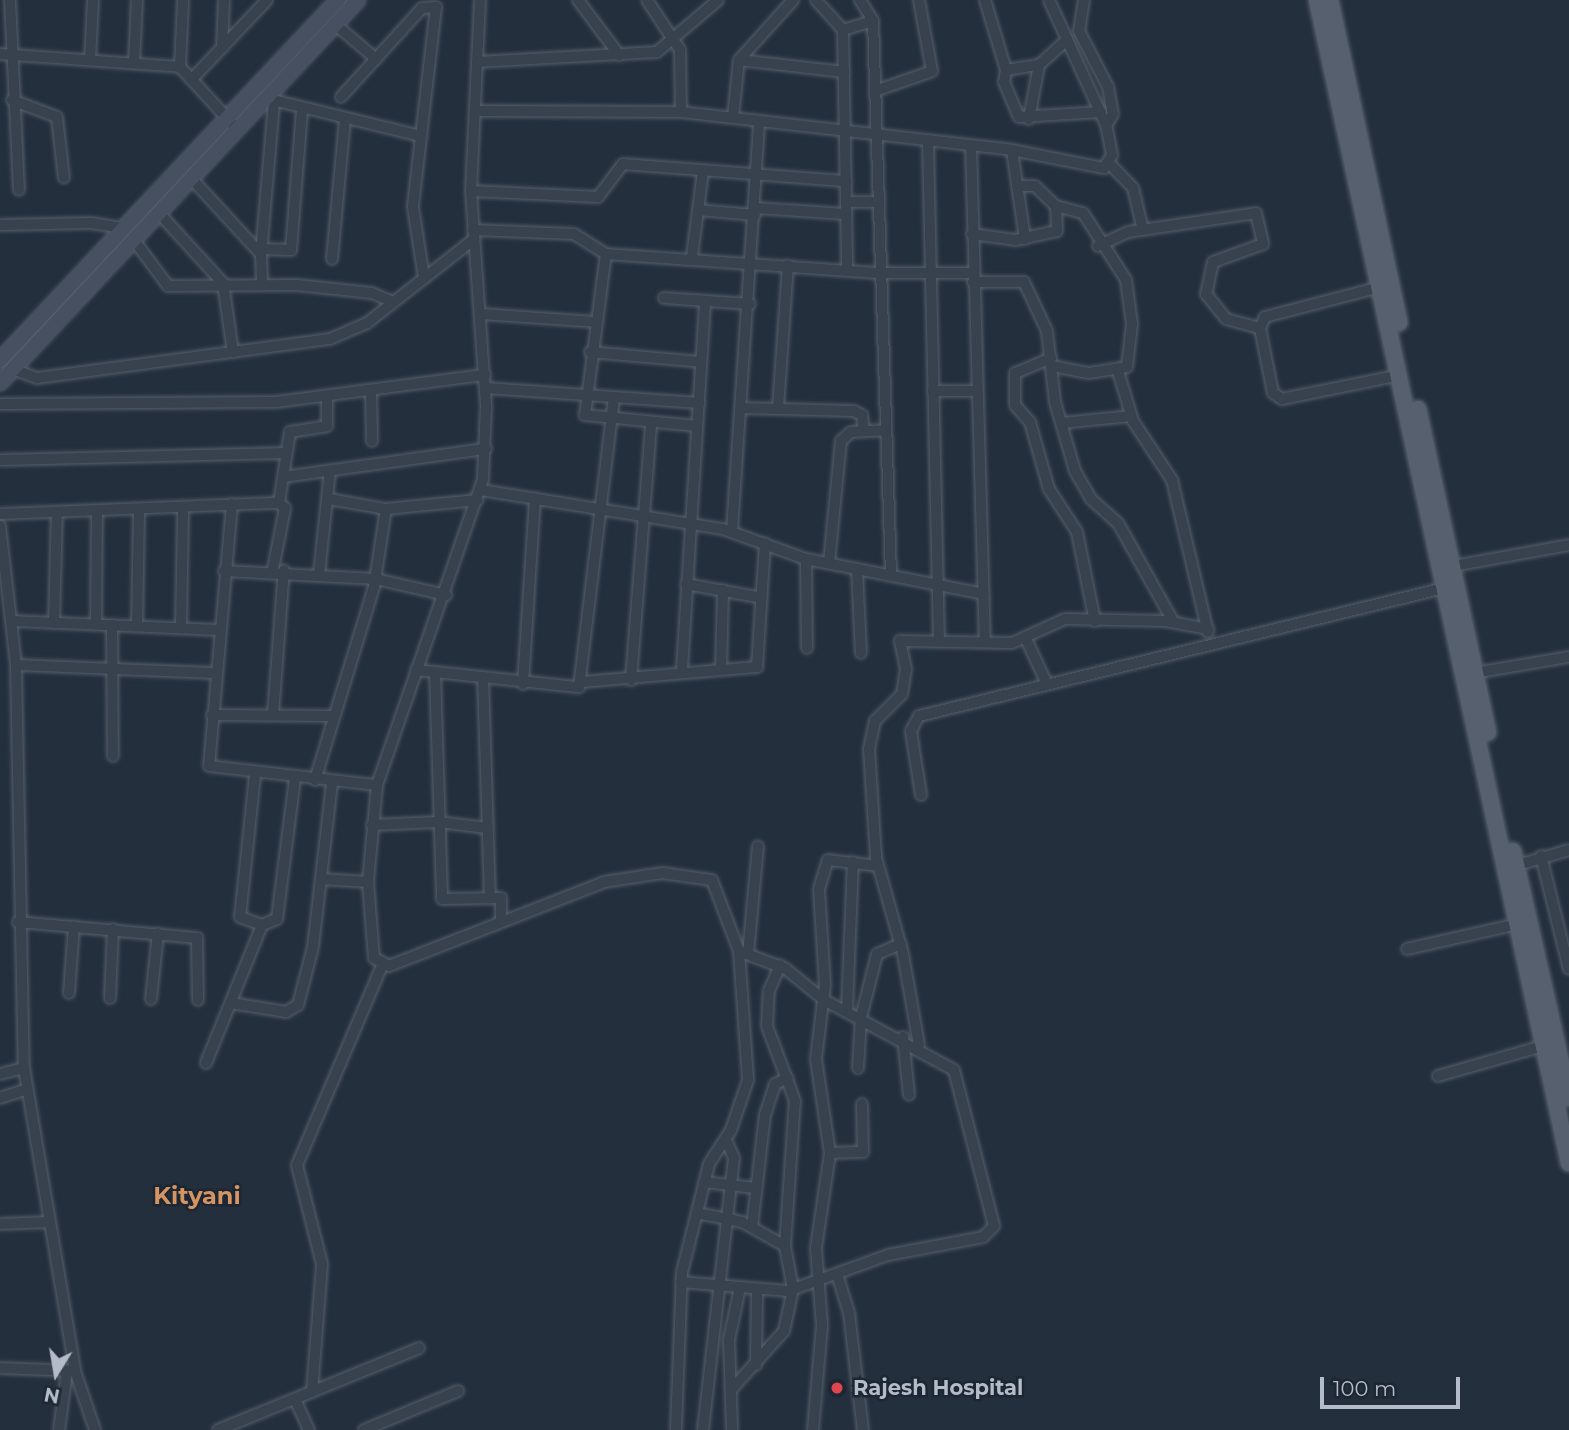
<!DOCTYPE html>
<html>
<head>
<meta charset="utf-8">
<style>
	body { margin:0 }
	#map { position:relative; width:1569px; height:1430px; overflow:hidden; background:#242f3e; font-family:Montserrat,sans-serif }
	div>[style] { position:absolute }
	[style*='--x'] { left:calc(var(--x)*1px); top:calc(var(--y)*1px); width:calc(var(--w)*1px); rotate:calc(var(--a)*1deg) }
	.roads { filter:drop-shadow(0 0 2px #565f6c) drop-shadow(0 0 2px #565f6c) }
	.street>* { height:10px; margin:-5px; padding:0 5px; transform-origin:5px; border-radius:5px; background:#38414e }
	.secondary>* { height:14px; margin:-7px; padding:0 7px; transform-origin:7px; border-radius:7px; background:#465061 }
	.primary>* { height:16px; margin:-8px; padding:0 8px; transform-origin:8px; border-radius:8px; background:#56606e }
	.dots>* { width:19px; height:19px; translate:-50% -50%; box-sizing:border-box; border:4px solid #1d2633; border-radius:50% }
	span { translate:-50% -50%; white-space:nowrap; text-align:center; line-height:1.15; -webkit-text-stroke:5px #1d2633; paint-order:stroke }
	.poi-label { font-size:21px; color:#b4bcc9; font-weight:700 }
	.left { translate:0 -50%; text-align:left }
	.quarter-label { font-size:24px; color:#d59563; font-weight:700 }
	.north { position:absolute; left:21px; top:1339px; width:70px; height:70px; -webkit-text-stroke:5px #1d2633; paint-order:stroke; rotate:191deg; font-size:19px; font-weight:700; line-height:28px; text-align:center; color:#b4bcc9 }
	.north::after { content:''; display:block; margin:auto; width:24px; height:32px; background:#b4bcc9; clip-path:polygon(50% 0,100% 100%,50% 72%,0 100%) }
	.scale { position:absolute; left:1320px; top:1377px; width:140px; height:32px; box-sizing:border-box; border:4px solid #b4bcc9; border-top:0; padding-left:9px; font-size:21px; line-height:24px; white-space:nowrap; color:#b4bcc9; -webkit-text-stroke:5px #1d2633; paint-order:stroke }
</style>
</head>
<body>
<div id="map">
	<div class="roads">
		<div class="street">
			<i style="--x:10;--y:0;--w:190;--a:87.3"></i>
			<i style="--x:480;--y:0;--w:191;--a:92.7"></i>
			<i style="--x:471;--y:191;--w:216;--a:86"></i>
			<i style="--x:486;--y:406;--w:73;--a:92.4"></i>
			<i style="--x:483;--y:479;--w:324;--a:109.1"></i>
			<i style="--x:377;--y:785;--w:97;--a:95.3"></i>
			<i style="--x:368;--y:882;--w:76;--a:85.5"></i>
			<i style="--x:374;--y:958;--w:17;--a:28"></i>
			<i style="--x:389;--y:966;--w:231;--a:-21.3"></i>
			<i style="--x:604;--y:882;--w:59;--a:-8.8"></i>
			<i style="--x:662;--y:873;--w:50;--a:8"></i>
			<i style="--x:712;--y:880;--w:76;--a:69.2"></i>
			<i style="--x:739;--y:951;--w:129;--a:86"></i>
			<i style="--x:748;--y:1080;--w:53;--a:108.8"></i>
			<i style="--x:731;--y:1130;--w:40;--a:122.9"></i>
			<i style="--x:709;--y:1164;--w:111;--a:104"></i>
			<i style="--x:682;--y:1272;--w:158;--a:92.2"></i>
			<i style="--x:578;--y:0;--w:69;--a:53.3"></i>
			<i style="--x:647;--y:0;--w:60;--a:56.6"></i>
			<i style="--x:680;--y:50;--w:62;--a:89.1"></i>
			<i style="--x:816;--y:0;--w:40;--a:48"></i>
			<i style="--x:843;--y:30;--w:240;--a:89"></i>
			<i style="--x:860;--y:0;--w:25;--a:58"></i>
			<i style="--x:873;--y:21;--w:555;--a:88.14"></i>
			<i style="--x:985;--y:0;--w:73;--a:73.3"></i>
			<i style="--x:1006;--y:70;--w:33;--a:-9"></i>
			<i style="--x:1039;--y:65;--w:38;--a:-42"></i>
			<i style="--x:1084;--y:0;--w:31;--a:99"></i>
			<i style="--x:1079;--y:31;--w:63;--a:62.6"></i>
			<i style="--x:1108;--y:87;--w:27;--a:80"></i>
			<i style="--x:1113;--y:114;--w:13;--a:122"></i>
			<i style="--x:335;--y:24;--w:54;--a:40.5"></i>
			<i style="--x:843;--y:30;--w:31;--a:-17"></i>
			<i style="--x:222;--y:48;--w:48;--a:-87.6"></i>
			<i style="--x:0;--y:54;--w:180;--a:4.1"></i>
			<i style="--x:180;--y:67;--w:84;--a:47.4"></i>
			<i style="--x:90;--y:60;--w:60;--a:-87.1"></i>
			<i style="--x:739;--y:60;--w:106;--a:6.5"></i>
			<i style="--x:477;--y:62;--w:180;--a:-3.2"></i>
			<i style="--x:657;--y:52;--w:80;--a:-40.4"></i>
			<i style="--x:134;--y:63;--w:63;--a:-87.3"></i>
			<i style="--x:180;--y:67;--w:67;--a:-87.4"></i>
			<i style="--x:1006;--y:70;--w:12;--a:99"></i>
			<i style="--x:1004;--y:82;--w:38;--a:67"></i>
			<i style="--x:1019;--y:117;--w:82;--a:-3.5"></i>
			<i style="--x:194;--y:77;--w:106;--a:-46.5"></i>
			<i style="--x:875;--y:91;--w:60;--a:-19.3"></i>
			<i style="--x:932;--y:71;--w:72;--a:-100.4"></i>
			<i style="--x:341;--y:97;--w:120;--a:-47.7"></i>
			<i style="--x:422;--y:8;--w:14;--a:-4"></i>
			<i style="--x:436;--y:7;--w:201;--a:96.6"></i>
			<i style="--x:413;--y:207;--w:72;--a:81.2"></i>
			<i style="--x:265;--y:98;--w:161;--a:13.7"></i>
			<i style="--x:12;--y:100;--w:48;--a:20.7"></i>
			<i style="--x:57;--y:117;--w:61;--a:83.5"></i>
			<i style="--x:475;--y:111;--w:206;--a:0.3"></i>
			<i style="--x:681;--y:112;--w:333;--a:6.5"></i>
			<i style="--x:1012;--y:150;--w:94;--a:11.1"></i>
			<i style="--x:1104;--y:168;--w:15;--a:-58"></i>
			<i style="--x:1112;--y:155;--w:31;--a:-101"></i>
			<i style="--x:1106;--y:125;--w:137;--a:-114.5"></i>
			<i style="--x:733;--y:117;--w:57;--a:-84"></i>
			<i style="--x:739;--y:60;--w:81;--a:-48"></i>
			<i style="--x:1029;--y:119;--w:55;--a:-79.5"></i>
			<i style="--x:928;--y:141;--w:500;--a:88.74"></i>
			<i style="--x:971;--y:146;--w:496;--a:88.4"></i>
			<i style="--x:1012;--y:150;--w:90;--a:81.7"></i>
			<i style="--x:1109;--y:163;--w:35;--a:46"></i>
			<i style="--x:1133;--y:188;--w:43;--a:76.6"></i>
			<i style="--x:191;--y:178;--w:103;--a:47.4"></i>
			<i style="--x:261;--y:254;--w:30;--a:88"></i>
			<i style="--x:1017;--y:186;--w:18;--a:0"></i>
			<i style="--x:1035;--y:186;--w:29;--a:44"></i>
			<i style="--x:1056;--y:206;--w:28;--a:15"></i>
			<i style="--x:1083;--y:213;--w:80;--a:57.3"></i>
			<i style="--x:1126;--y:280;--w:44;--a:82.2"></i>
			<i style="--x:1132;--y:324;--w:43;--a:96.6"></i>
			<i style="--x:1127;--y:367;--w:39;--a:171"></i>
			<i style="--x:1088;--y:373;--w:37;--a:-169"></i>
			<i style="--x:471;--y:191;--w:127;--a:2.7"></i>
			<i style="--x:598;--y:197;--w:41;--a:-52.9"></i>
			<i style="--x:623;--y:164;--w:224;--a:4.4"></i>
			<i style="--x:846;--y:202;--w:33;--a:0"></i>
			<i style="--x:755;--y:208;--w:91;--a:3.8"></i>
			<i style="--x:698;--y:210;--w:57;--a:5"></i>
			<i style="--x:158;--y:212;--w:96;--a:47.5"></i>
			<i style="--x:223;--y:283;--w:70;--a:81.8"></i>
			<i style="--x:0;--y:225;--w:91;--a:-1.3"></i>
			<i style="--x:91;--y:223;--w:31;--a:9"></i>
			<i style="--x:473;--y:230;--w:101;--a:2.3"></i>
			<i style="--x:574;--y:234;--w:38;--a:32"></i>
			<i style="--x:972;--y:234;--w:43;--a:7.9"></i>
			<i style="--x:1015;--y:240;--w:43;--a:-12.1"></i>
			<i style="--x:1057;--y:231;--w:25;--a:-92"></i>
			<i style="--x:133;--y:239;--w:59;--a:53.3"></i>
			<i style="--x:168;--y:286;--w:129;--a:-0.4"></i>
			<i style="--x:297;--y:285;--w:75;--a:6.1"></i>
			<i style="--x:372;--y:293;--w:23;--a:23"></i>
			<i style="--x:1098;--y:246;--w:33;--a:-25"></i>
			<i style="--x:1128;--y:232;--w:129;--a:-8.4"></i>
			<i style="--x:1256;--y:213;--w:32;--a:77"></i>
			<i style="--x:1263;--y:244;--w:53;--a:160.2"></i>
			<i style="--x:1213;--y:262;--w:33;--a:102"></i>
			<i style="--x:1206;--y:294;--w:32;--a:51"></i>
			<i style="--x:1226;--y:319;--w:35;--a:15"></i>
			<i style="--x:262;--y:249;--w:29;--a:2"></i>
			<i style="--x:291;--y:250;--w:140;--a:-85.5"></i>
			<i style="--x:261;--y:254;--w:154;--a:-85.1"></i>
			<i style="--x:692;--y:257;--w:87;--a:-82.7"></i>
			<i style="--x:332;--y:259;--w:141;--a:-84.7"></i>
			<i style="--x:973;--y:282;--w:51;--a:0"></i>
			<i style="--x:1024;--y:282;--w:54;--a:64.9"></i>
			<i style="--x:1047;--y:331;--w:71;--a:83.6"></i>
			<i style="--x:1055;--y:402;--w:72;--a:73.8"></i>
			<i style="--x:1075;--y:471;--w:32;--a:60"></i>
			<i style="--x:1091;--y:499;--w:36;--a:42"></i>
			<i style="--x:1118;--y:523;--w:112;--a:60.7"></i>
			<i style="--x:1380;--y:287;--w:119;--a:165.4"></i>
			<i style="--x:1265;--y:317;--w:12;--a:114"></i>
			<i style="--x:1260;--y:328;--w:66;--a:78.7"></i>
			<i style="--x:1273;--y:393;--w:11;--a:34"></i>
			<i style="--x:1282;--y:399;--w:120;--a:-11.5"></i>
			<i style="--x:664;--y:298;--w:86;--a:4"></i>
			<i style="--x:482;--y:314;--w:113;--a:4"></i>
			<i style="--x:590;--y:352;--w:111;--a:5.1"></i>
			<i style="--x:1051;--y:358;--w:39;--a:157"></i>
			<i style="--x:1015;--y:373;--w:32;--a:90"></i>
			<i style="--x:1015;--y:405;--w:23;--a:49"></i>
			<i style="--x:1030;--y:422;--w:70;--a:74.2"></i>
			<i style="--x:1049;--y:489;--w:51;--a:56.9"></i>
			<i style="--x:1077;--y:532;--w:91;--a:78.6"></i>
			<i style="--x:13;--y:369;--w:26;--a:21"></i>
			<i style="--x:37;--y:378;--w:296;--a:-7.6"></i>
			<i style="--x:330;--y:339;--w:40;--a:-23.4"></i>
			<i style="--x:367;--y:323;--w:136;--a:-38.1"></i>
			<i style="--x:1118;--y:371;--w:52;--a:73.3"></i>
			<i style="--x:1133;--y:421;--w:71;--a:56.5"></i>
			<i style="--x:1172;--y:480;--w:156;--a:76.7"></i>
			<i style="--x:486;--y:388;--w:214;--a:4"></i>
			<i style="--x:371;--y:390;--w:51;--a:88.9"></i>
			<i style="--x:933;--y:391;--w:44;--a:0"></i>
			<i style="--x:0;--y:404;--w:276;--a:-0.4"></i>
			<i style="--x:276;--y:402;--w:211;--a:-7.4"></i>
			<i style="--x:742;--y:408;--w:112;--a:1.5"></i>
			<i style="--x:854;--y:411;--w:9;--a:27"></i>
			<i style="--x:862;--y:415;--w:16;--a:83"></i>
			<i style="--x:778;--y:408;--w:143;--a:-86"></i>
			<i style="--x:1062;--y:423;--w:69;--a:-5.8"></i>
			<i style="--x:697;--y:426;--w:113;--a:-174.4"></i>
			<i style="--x:585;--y:415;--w:162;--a:-82.6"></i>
			<i style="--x:606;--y:254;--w:275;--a:4"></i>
			<i style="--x:880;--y:273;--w:93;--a:0"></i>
			<i style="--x:0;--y:460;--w:286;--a:-1.4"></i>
			<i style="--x:283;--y:477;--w:205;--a:-7.9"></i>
			<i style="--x:481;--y:490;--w:245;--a:9.2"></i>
			<i style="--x:723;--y:529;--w:88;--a:19.9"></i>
			<i style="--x:806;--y:559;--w:181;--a:11.1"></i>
			<i style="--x:329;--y:499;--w:58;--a:10"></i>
			<i style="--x:386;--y:509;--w:92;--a:-5.6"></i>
			<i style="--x:279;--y:503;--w:72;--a:-81.2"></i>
			<i style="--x:290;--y:432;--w:37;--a:-9"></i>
			<i style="--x:327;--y:426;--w:30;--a:-90"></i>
			<i style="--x:232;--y:504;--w:263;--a:95"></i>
			<i style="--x:209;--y:766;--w:169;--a:6.5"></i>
			<i style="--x:0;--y:514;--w:279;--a:-2.3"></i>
			<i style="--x:279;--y:503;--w:8;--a:40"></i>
			<i style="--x:285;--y:508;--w:62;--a:101.1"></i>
			<i style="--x:0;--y:526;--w:140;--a:83.4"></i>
			<i style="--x:16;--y:665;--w:403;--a:88.9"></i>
			<i style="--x:24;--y:1068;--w:307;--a:80.4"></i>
			<i style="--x:75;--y:1371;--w:62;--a:71.3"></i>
			<i style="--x:732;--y:531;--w:411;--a:-86.2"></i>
			<i style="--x:806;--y:559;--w:89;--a:89.4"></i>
			<i style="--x:829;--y:563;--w:123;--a:-84.4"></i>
			<i style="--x:841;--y:441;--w:13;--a:-42"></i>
			<i style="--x:851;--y:432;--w:34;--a:-3"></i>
			<i style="--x:1448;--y:567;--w:123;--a:-10.3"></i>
			<i style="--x:857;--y:569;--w:84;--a:87.3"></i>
			<i style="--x:224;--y:571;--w:152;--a:3"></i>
			<i style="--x:376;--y:579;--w:72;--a:12.9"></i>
			<i style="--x:319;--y:575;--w:105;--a:-84"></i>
			<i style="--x:686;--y:584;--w:77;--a:10.4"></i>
			<i style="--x:12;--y:621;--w:207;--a:2.5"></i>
			<i style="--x:54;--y:623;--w:111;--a:-88.5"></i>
			<i style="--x:96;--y:624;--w:113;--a:-89.5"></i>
			<i style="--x:112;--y:625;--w:131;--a:89.6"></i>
			<i style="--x:137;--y:626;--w:116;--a:-89"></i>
			<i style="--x:181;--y:628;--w:119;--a:-89"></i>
			<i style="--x:1026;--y:639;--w:50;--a:65"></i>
			<i style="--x:16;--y:665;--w:199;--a:2.3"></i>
			<i style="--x:721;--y:668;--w:78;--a:-88.5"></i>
			<i style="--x:682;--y:669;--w:368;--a:-86.4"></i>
			<i style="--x:416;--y:670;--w:164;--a:6"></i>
			<i style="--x:579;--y:687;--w:292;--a:-83.1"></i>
			<i style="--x:435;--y:672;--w:227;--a:88.2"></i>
			<i style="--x:442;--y:899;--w:59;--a:-1"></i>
			<i style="--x:501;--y:898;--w:24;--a:90"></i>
			<i style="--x:1474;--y:673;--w:96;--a:-9.6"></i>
			<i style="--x:483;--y:677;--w:219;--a:88.2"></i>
			<i style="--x:631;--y:680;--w:257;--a:-85.5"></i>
			<i style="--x:581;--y:682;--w:177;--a:-4.9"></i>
			<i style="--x:757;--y:667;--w:124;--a:-86.3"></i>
			<i style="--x:523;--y:684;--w:186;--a:-86.3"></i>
			<i style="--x:212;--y:715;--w:120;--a:0.5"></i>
			<i style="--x:273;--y:715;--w:145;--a:-85.7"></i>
			<i style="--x:255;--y:775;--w:143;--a:96"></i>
			<i style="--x:240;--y:917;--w:23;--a:20"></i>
			<i style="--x:262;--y:925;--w:16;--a:-22"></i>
			<i style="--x:277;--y:919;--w:142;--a:-82.7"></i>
			<i style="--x:315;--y:780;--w:202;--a:-73"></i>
			<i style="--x:374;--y:587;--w:79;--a:-81.3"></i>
			<i style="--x:921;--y:795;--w:65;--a:-98.9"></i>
			<i style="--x:911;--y:731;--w:17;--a:-62"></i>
			<i style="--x:919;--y:716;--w:545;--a:-13.7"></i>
			<i style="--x:372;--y:825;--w:66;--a:-2.6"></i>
			<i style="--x:438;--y:822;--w:49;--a:7"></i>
			<i style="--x:1541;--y:856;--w:116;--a:76.1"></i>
			<i style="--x:1511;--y:867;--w:60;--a:-16.3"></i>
			<i style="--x:321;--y:879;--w:47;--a:3.7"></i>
			<i style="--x:18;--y:922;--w:180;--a:5.1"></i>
			<i style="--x:197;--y:938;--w:62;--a:89.1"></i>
			<i style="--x:1407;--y:949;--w:114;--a:-12.7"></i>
			<i style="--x:748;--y:954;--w:108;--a:-84.7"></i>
			<i style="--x:69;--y:993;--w:67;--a:-85.7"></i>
			<i style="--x:110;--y:998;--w:69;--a:-87.5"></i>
			<i style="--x:151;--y:999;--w:66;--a:-83.9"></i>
			<i style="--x:231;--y:1003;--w:56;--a:9.3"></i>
			<i style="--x:286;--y:1012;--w:14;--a:-30"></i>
			<i style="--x:298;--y:1005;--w:60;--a:-75.5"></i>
			<i style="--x:313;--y:947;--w:166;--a:-83.4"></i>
			<i style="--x:847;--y:1010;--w:148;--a:-87.7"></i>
			<i style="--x:903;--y:1037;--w:58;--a:84.1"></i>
			<i style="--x:919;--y:1045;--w:92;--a:-100"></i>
			<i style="--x:903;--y:954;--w:101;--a:-105.6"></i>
			<i style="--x:876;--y:857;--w:108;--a:-93.7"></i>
			<i style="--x:869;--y:749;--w:29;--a:-78"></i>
			<i style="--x:875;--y:721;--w:38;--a:-45"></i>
			<i style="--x:902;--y:694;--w:25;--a:-81"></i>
			<i style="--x:906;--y:669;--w:29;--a:-102"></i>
			<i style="--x:900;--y:641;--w:112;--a:1"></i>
			<i style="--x:1012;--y:643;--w:58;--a:-24.4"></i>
			<i style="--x:1065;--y:619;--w:101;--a:1.1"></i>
			<i style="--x:1166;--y:621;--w:43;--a:10.8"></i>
			<i style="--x:206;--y:1063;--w:149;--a:-67.9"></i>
			<i style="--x:858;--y:1068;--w:51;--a:-86.6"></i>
			<i style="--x:861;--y:1017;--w:65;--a:-75.7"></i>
			<i style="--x:877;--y:954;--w:26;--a:-23"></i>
			<i style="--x:0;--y:1074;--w:25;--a:-14"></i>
			<i style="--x:1438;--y:1076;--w:112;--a:-16"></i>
			<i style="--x:0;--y:1098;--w:28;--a:-18"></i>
			<i style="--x:830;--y:1153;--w:33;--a:-2"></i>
			<i style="--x:863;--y:1152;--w:48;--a:-91.2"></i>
			<i style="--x:704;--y:1182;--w:51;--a:6.7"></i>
			<i style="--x:697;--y:1213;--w:46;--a:11.3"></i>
			<i style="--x:742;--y:1222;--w:49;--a:29.2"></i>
			<i style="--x:0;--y:1224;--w:50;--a:-2.3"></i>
			<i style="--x:752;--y:1227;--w:113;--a:-83.4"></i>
			<i style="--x:765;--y:1115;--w:33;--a:-72"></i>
			<i style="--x:775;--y:1084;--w:14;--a:-25"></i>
			<i style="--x:837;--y:1274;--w:41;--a:72.9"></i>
			<i style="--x:849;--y:1313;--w:118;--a:83.2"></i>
			<i style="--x:681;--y:1282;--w:107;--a:4.8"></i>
			<i style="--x:788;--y:1291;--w:106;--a:-19.8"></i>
			<i style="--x:888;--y:1255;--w:97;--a:-10.7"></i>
			<i style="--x:983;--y:1237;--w:16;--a:-45"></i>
			<i style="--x:994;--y:1226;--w:161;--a:-104.4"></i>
			<i style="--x:954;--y:1070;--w:148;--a:-151.7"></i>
			<i style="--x:824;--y:1000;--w:49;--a:-140.8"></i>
			<i style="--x:786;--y:969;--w:50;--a:-159"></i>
			<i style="--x:756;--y:1365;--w:75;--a:-89.2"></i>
			<i style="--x:0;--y:1368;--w:75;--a:2.3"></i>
			<i style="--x:731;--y:1390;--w:79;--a:-48.1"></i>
			<i style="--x:784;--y:1331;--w:43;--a:-77.9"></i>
			<i style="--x:793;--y:1289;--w:44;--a:-100.5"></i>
			<i style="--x:785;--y:1246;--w:145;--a:-86.1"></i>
			<i style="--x:795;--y:1101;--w:80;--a:-110.5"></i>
			<i style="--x:767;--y:1026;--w:35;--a:-87"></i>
			<i style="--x:769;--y:991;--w:28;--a:-67"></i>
			<i style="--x:312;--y:1392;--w:128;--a:-85.5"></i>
			<i style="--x:322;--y:1264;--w:102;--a:-104.2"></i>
			<i style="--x:297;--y:1165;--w:216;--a:-66.9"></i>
			<i style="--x:295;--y:1399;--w:34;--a:66"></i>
			<i style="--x:59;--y:1430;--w:60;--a:-82.3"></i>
			<i style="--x:218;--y:1430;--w:217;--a:-22.2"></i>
			<i style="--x:364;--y:1430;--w:102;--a:-22.5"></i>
			<i style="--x:703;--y:1430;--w:274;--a:-83.5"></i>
			<i style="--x:734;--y:1158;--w:20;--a:-114"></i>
			<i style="--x:732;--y:1430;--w:90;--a:-91.9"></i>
			<i style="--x:729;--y:1340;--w:53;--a:-78.1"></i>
			<i style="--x:813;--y:1430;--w:105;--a:-85.1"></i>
			<i style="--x:822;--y:1325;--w:77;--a:-94.5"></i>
			<i style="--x:816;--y:1248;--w:96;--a:-81.6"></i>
			<i style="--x:830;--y:1153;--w:95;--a:-98.5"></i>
			<i style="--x:816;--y:1059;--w:75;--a:-83.1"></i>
			<i style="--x:825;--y:985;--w:96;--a:-93.6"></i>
			<i style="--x:819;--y:889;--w:30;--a:-73"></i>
			<i style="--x:828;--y:860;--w:50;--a:6.8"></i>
		</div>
		<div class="secondary">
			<i style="--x:0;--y:360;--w:494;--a:-46.8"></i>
			<i style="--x:0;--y:383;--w:524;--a:-46.93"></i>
		</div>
		<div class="primary">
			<i style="--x:1317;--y:0;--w:1190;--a:77.77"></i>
			<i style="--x:1330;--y:0;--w:330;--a:77.9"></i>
			<i style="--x:1418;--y:409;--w:331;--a:77.8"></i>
			<i style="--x:1513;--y:851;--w:253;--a:77.2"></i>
		</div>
	</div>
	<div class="dots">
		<i style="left:837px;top:1388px;background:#e0444e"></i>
	</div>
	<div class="poi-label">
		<span class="left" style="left:853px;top:1388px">Rajesh Hospital</span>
	</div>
	<div class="quarter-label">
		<span style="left:197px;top:1196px">Kityani</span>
	</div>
	<div class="north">N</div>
	<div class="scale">100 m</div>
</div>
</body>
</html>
